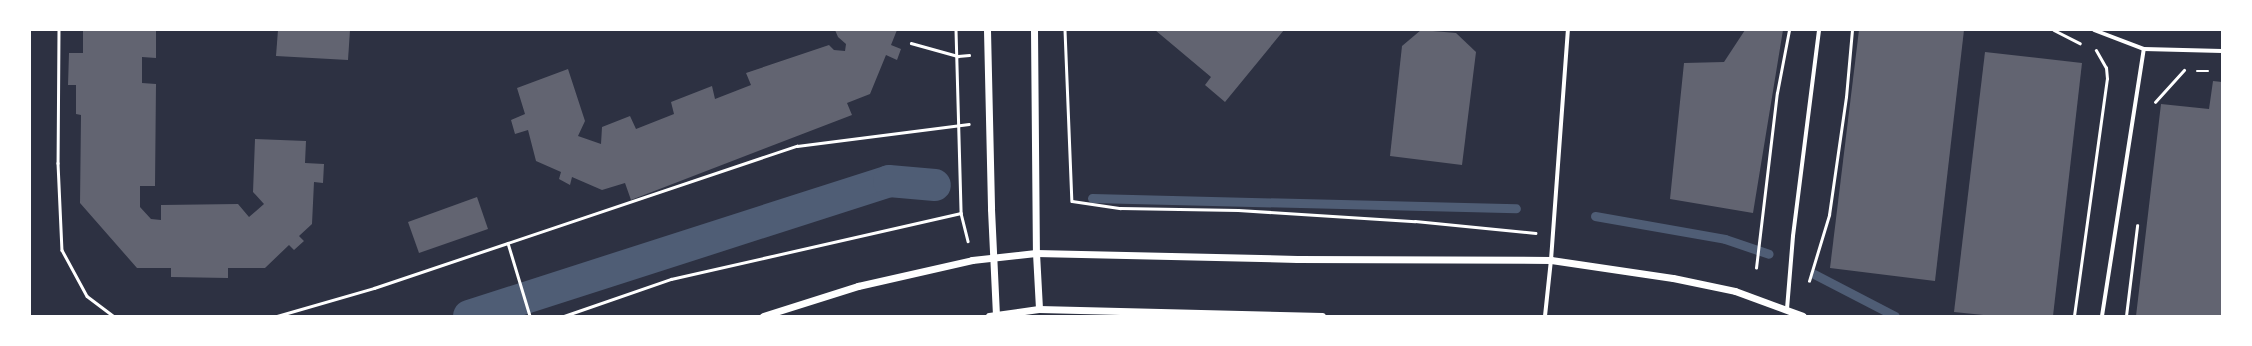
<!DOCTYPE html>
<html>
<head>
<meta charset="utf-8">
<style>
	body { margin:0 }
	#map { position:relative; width:2252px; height:346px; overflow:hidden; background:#2d3142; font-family:Barlow,sans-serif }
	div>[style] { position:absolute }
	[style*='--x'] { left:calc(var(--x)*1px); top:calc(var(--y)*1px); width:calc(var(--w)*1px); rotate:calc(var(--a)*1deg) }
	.stream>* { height:9px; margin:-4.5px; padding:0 4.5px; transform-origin:4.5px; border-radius:4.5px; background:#4f5d75 }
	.canal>* { height:32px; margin:-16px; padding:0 16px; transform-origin:16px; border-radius:16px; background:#4f5d75 }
	.building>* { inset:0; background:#626471 }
	.path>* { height:2.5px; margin:-1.25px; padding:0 1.25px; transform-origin:1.25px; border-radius:1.25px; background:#fff }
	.minor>* { height:4px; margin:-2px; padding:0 2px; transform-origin:2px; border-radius:2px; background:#fff }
	.tertiary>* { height:7px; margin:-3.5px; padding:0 3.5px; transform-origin:3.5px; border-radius:3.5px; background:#fff }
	span { translate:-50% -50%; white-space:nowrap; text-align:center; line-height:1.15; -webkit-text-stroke:4px #fff; paint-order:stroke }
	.frame { position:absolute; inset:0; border:31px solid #fff; pointer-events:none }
</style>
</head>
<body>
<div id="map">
	<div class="stream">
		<i style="--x:1092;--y:198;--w:424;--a:1.4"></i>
		<i style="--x:1595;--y:216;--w:132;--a:10"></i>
		<i style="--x:1725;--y:239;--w:46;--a:18.8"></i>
		<i style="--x:1814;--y:274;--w:91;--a:27.4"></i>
	</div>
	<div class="canal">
		<i style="--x:469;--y:316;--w:441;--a:-17.8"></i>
		<i style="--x:889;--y:181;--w:46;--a:5"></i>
	</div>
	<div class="building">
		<i style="clip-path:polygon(83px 30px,156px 30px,156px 58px,142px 57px,142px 83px,156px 84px,155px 186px,140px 186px,140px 207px,151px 219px,161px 220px,161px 205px,238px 204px,249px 217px,264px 204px,253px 192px,255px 139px,306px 141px,305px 163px,324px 164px,323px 183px,314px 182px,312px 224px,299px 236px,304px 241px,294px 250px,289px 245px,265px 268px,228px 268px,228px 278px,171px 277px,171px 268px,137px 268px,80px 203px,81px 115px,76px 114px,76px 85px,68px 85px,69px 53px,83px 53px)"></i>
		<i style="clip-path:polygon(278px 30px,350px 30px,348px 60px,276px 56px)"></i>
		<i style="clip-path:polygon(835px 30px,897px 30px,891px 45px,901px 49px,897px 60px,886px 55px,870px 94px,847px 103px,852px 115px,631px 200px,625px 183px,602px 190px,572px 177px,570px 185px,559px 179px,561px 172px,536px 161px,528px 130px,515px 134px,511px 120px,525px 114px,517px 88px,568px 69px,585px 121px,578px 136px,601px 144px,602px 127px,630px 116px,636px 129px,674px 114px,671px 102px,712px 86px,715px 99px,751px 85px,746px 73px,829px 45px,834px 50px,845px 51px,846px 44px,838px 37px)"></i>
		<i style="clip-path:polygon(1155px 30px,1284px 30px,1225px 102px,1205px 85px,1211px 77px)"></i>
		<i style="clip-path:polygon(1421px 30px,1456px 33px,1476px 52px,1462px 165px,1390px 156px,1402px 46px)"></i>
		<i style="clip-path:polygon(1745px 30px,1783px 30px,1753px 213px,1670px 199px,1684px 63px,1724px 62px)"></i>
		<i style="clip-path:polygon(1859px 30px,1964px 30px,1935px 281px,1830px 268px)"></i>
		<i style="clip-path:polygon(1985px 52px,2082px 63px,2053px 316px,1993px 316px,1954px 312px)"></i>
		<i style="clip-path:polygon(2213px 81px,2222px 82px,2222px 316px,2136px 316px,2161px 104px,2209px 109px)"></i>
		<i style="clip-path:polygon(477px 197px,488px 229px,419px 253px,408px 222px)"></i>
	</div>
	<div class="path">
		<i style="--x:59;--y:30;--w:133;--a:90.4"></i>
		<i style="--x:58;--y:163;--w:87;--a:87.4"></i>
		<i style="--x:62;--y:250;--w:52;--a:61.5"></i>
		<i style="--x:87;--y:296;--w:34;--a:37"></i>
		<i style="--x:956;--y:30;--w:183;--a:88.4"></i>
		<i style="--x:961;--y:213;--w:29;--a:76"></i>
		<i style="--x:1065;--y:30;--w:171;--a:87.7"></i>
		<i style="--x:1072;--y:201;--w:49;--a:8.3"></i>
		<i style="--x:1120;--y:208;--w:118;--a:1"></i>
		<i style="--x:1238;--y:210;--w:177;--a:3.6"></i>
		<i style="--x:1415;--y:221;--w:121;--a:5.7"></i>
		<i style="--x:2054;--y:30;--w:29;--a:27"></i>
		<i style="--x:911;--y:43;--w:49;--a:15.5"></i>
		<i style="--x:958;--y:56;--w:11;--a:-5"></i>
		<i style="--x:2197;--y:71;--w:11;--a:0"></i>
		<i style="--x:2155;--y:102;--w:43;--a:-47.8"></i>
		<i style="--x:508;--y:243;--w:76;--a:73.2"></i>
		<i style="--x:1756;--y:268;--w:176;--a:-83.2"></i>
		<i style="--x:1777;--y:93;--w:64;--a:-79.2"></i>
		<i style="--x:1809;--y:281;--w:69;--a:-73.1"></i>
		<i style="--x:1829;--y:215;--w:119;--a:-81.8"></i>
		<i style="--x:1846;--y:97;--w:67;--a:-84.9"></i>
		<i style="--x:277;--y:316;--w:101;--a:-16.1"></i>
		<i style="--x:374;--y:288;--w:446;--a:-18.6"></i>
		<i style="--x:797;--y:146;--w:173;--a:-7.3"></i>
		<i style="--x:564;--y:316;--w:113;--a:-19.1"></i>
		<i style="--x:671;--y:279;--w:297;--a:-12.8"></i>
		<i style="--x:2074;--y:316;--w:239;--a:-82.1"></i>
		<i style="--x:2107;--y:79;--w:11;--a:-95"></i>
		<i style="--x:2106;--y:68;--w:20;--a:-120"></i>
		<i style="--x:2126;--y:316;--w:91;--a:-83"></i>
	</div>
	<div class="minor">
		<i style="--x:2094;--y:30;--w:53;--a:20.8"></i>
		<i style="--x:2144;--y:49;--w:78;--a:1.5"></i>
		<i style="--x:1787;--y:309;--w:73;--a:-85.3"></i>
		<i style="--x:1793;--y:236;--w:208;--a:-82.8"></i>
		<i style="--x:1545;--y:316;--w:56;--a:-83.9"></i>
		<i style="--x:1551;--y:260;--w:231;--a:-85.8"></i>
		<i style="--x:2102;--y:316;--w:270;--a:-81.1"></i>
	</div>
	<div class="tertiary">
		<i style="--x:987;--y:30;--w:179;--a:88.7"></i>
		<i style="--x:991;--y:209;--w:106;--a:87.3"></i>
		<i style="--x:1034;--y:30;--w:223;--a:89.5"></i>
		<i style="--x:1036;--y:253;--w:56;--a:86.9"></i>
		<i style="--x:763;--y:316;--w:100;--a:-17.5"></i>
		<i style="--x:858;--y:286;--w:117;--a:-12.8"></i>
		<i style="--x:972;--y:260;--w:64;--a:-6.2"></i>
		<i style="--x:1036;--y:253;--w:261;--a:1.3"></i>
		<i style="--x:1297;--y:259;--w:254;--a:0.2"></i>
		<i style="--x:1551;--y:260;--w:123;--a:8.4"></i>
		<i style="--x:1673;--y:278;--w:63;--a:11.8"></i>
		<i style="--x:1735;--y:291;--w:72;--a:20.2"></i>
		<i style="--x:989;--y:316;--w:50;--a:-8"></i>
		<i style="--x:1039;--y:309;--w:283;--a:1.4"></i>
	</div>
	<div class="frame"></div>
</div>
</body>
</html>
